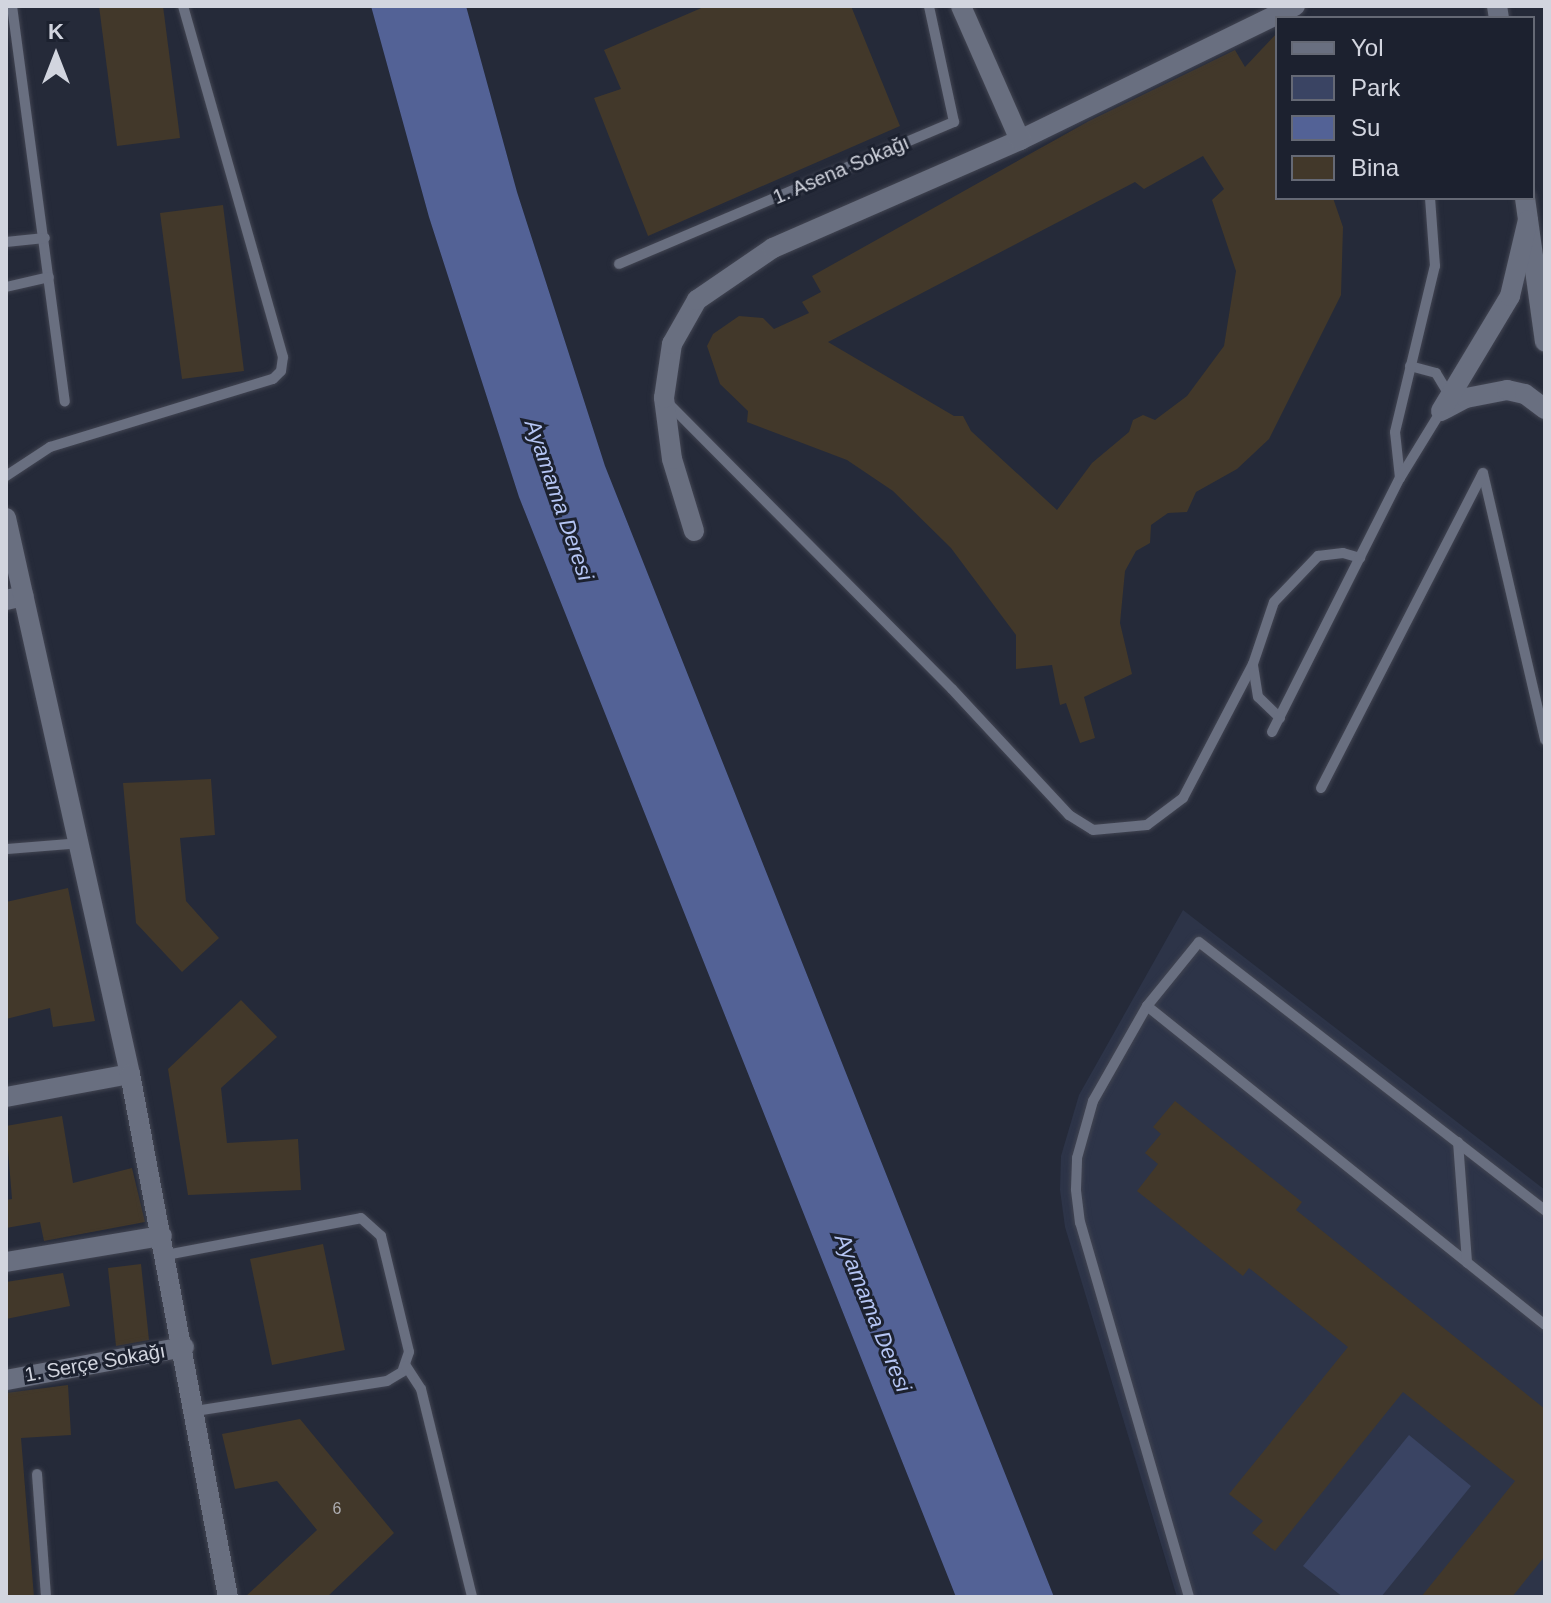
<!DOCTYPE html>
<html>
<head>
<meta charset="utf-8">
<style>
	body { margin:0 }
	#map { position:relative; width:1551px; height:1603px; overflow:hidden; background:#252a39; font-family:Helvetica,sans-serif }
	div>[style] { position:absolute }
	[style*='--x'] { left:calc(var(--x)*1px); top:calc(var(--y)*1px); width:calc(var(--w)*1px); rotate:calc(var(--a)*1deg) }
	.built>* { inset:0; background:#2d3448 }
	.green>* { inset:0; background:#3a4463 }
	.water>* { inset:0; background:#536296 }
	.building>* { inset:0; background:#42382a }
	.roads { filter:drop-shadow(0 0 2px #424552) drop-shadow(0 0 2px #424552) }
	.lane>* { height:10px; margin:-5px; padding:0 5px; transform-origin:5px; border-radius:5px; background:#696f80 }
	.street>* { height:20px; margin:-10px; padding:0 10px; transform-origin:10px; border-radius:10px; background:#696f80 }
	.secondary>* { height:20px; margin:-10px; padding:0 10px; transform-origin:10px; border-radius:10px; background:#696f80 }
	span { translate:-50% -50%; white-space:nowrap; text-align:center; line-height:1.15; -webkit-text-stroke:6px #1c212f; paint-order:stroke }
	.number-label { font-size:16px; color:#aeaeb2 }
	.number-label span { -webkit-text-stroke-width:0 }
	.street-label { font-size:20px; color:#d2d5df }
	.water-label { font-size:22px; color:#b5c5f4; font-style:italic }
	.frame { position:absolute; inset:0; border:8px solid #d2d5df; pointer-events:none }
	.legend { position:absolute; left:1275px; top:16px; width:260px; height:184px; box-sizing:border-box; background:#1c212f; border:2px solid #656975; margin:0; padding:10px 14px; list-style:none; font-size:24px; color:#d2d5df }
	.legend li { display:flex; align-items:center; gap:16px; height:40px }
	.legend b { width:40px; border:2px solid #656975 }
	.north { position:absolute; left:16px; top:16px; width:80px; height:80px; -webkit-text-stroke:6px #1c212f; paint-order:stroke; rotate:0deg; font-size:22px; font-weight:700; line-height:32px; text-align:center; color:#d2d5df }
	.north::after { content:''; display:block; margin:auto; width:28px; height:36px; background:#d2d5df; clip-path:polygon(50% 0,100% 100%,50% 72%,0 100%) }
</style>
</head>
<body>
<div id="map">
	<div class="built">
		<i style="clip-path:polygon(1183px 910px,1545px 1190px,1545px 1597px,1177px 1597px,1065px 1227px,1060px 1190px,1061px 1156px,1079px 1095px)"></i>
	</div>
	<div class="green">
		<i style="clip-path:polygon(1409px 1435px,1471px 1486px,1381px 1597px,1343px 1597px,1303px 1566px)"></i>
	</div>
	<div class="water">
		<i style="clip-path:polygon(371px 6px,466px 6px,517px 192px,605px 466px,1054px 1597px,956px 1597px,519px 497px,429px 217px)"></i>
	</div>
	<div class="building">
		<i style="clip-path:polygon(99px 6px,163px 6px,180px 138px,117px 146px)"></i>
		<i style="clip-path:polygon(706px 6px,851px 6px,900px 126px,648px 236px,594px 98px,621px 89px,604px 50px)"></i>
		<i style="clip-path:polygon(evenodd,1277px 33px,1277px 198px,1333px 198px,1343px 227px,1341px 295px,1269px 439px,1237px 469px,1196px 492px,1187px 512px,1168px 513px,1151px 525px,1150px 543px,1136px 551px,1125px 571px,1120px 623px,1132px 674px,1084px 697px,1095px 738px,1080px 743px,1066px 703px,1060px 705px,1052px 665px,1016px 669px,1016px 635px,951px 548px,893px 491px,847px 460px,747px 422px,748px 411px,720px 384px,707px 346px,713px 334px,739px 316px,763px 318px,774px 329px,809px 313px,802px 302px,821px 292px,812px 276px,1089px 121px,1235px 50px,1245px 67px,1277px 33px,1203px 156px,1224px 189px,1212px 200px,1236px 271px,1224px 346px,1187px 396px,1155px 420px,1143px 415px,1133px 420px,1129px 432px,1092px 463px,1057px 510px,971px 431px,963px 416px,954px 416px,828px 342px,1135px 182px,1144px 189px,1203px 156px)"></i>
		<i style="clip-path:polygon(223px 205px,244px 371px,182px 379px,160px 213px)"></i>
		<i style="clip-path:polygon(211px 779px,215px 835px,180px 838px,186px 901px,219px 938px,182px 972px,136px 923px,123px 783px)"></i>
		<i style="clip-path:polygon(68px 888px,95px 1021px,53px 1027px,50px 1008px,6px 1019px,6px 902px)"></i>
		<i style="clip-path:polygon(241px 1000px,277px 1037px,221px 1088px,227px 1143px,298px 1139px,301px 1190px,188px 1195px,168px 1069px)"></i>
		<i style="clip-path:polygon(1175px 1101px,1302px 1202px,1296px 1210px,1545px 1409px,1545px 1556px,1512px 1597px,1421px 1597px,1515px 1481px,1403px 1392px,1275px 1551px,1252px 1533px,1263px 1521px,1229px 1494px,1348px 1347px,1249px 1268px,1243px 1276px,1137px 1191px,1158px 1164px,1145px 1153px,1161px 1134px,1153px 1127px)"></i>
		<i style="clip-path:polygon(62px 1116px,73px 1183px,132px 1168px,145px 1222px,44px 1241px,40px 1222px,6px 1228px,6px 1200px,12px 1199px,6px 1126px)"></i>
		<i style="clip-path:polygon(323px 1244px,345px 1350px,272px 1365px,250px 1259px)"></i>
		<i style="clip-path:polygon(141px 1264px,149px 1340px,116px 1346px,108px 1268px)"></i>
		<i style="clip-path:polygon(63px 1273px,70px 1306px,6px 1319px,6px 1282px)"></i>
		<i style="clip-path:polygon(68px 1385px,71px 1435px,21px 1438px,34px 1597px,6px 1597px,6px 1393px)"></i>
		<i style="clip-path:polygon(300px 1419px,394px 1533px,327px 1597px,245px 1597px,317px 1530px,277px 1481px,235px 1489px,222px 1434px)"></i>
	</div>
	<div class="roads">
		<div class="lane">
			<i style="--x:12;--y:6;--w:399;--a:82.4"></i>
			<i style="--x:6;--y:242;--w:39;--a:-6"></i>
			<i style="--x:619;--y:264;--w:364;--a:-23"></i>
			<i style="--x:954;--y:122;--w:119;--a:-102.2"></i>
			<i style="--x:6;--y:287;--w:44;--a:-13.1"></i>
			<i style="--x:1410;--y:366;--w:27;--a:15"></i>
			<i style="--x:1436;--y:373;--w:27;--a:59"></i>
			<i style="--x:668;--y:403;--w:403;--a:45.2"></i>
			<i style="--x:952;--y:689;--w:172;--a:47.1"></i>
			<i style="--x:1069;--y:815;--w:28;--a:32"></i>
			<i style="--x:1093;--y:830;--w:54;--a:-5.3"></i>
			<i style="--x:1147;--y:825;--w:45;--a:-36.9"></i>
			<i style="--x:1183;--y:798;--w:151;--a:-62.4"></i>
			<i style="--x:1483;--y:473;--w:274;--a:76.9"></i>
			<i style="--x:6;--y:476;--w:53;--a:-33.4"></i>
			<i style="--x:50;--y:447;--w:233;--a:-17"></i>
			<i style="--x:273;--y:379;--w:11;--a:-45"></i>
			<i style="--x:281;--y:371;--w:14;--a:-82"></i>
			<i style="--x:283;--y:357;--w:365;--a:-105.9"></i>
			<i style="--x:1400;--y:478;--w:46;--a:-96.2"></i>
			<i style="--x:1395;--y:432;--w:171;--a:-76.5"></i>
			<i style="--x:1435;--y:266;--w:68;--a:-94.2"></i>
			<i style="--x:1280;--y:718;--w:30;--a:-136"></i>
			<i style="--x:1258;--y:697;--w:33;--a:-99"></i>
			<i style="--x:1253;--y:664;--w:65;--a:-71.3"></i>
			<i style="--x:1274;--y:602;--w:64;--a:-46.3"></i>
			<i style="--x:1318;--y:556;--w:25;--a:-7"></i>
			<i style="--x:1343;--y:553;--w:18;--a:16"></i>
			<i style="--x:1272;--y:732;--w:284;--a:-63.3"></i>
			<i style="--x:1400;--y:478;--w:79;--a:-58.5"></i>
			<i style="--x:1321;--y:788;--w:354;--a:-62.8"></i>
			<i style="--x:6;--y:849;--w:74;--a:-4.6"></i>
			<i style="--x:1147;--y:1006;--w:510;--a:38.71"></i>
			<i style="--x:1458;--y:1142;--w:121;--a:85.7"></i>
			<i style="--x:166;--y:1255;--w:198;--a:-10.7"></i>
			<i style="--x:361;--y:1218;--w:27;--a:42"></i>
			<i style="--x:381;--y:1236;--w:119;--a:76.4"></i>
			<i style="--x:409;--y:1352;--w:21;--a:109"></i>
			<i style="--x:402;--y:1372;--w:17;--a:149"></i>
			<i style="--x:387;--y:1381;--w:194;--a:171.1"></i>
			<i style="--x:406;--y:1366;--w:27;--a:57"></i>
			<i style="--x:421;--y:1389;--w:214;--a:76.2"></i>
			<i style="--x:37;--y:1474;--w:123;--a:85.8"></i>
			<i style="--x:1189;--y:1597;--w:390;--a:-106.2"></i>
			<i style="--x:1080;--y:1223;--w:34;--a:-97"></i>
			<i style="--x:1076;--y:1189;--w:31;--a:-88"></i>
			<i style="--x:1077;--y:1158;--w:59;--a:-74.3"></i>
			<i style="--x:1093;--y:1101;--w:109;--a:-60.4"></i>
			<i style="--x:1147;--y:1006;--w:82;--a:-50.9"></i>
			<i style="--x:1199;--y:942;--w:438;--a:37.8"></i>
		</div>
		<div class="street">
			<i style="--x:1497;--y:6;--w:12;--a:81"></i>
			<i style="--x:1020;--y:140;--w:306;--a:-26"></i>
			<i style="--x:1525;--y:198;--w:145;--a:82.1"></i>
			<i style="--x:1445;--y:409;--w:24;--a:-28"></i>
			<i style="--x:1466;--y:398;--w:42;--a:-11"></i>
			<i style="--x:1507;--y:390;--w:18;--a:13"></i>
			<i style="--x:1525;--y:394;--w:25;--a:37"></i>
			<i style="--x:1441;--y:411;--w:134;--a:-59"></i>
			<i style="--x:1510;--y:296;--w:78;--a:-76.7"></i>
			<i style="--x:694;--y:531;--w:75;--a:-107"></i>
			<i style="--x:672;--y:459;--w:62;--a:-97.5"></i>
			<i style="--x:664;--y:398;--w:55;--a:-81.6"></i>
			<i style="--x:672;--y:344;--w:51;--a:-60.4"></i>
			<i style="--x:697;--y:300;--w:92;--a:-34.4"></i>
			<i style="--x:773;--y:248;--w:270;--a:-23.6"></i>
			<i style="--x:1020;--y:140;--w:146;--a:-113.8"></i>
			<i style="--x:6;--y:600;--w:18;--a:-13"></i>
			<i style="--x:6;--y:1097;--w:126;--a:-10.5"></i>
			<i style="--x:6;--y:1262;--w:158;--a:-9.5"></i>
			<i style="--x:6;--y:1380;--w:181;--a:-10.5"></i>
		</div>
		<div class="secondary">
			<i style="--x:6;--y:518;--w:570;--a:77.43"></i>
			<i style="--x:130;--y:1074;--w:532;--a:79.39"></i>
		</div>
	</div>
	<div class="number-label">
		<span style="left:337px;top:1509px">6</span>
	</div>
	<div class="street-label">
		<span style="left:841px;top:170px;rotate:-23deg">1. Asena Sokağı</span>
		<span style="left:95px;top:1363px;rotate:-10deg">1. Serçe Sokağı</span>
	</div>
	<div class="water-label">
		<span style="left:559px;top:500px;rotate:71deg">Ayamama Deresi</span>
		<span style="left:873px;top:1313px;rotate:68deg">Ayamama Deresi</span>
	</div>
	<div class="frame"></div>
	<ul class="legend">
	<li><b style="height:10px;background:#696f80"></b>Yol</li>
	<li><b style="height:22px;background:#3a4463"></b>Park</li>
	<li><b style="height:22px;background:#536296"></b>Su</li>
	<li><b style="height:22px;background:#42382a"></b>Bina</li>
	</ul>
	<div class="north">K</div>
</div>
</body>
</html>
